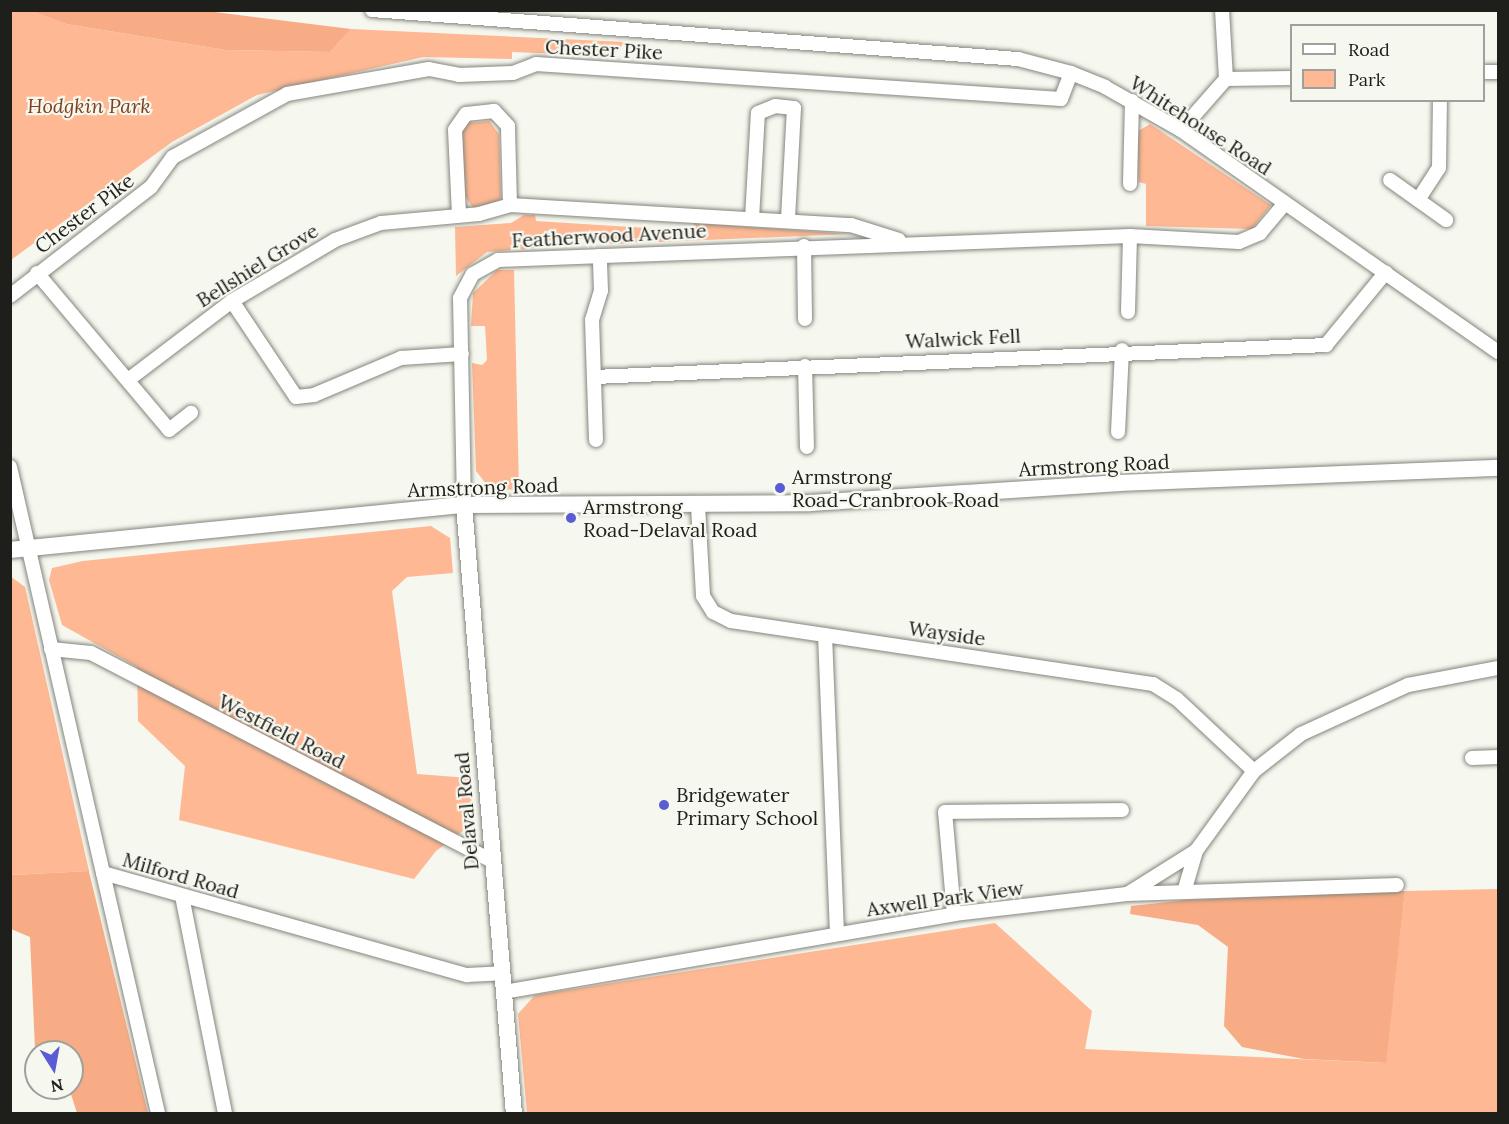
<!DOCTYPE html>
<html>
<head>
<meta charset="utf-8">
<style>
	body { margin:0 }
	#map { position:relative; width:1509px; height:1124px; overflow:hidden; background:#f6f7ef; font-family:Lora,serif }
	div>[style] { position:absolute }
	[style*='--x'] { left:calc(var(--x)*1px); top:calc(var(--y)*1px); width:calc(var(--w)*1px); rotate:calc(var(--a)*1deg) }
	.green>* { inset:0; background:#feb893 }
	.forest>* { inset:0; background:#f7ac85 }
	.roads { filter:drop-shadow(0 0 2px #84857d) drop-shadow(0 0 2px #84857d) }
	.minor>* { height:14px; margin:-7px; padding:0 7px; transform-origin:7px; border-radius:7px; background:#fff }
	.tertiary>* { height:16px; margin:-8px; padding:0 8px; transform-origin:8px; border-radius:8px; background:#fff }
	.dots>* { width:16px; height:16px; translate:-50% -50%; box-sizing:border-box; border:3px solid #f6f7ef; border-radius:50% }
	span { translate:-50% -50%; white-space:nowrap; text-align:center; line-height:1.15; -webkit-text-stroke:4.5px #f6f7ef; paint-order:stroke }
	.street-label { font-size:20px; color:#1e1e1b }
	.park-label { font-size:20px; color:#7d411e; font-style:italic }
	.poi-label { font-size:20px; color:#1e1e1b }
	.left { translate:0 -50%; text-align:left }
	.frame { position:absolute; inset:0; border:12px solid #1e1e1b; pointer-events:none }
	.legend { position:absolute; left:1290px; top:24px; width:195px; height:78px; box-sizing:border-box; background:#f6f7ef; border:2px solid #a0a09a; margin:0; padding:8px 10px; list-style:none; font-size:18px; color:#1e1e1b }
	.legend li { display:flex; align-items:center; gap:12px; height:30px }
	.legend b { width:30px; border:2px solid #a0a09a }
	.north { position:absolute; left:24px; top:1040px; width:60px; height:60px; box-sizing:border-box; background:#f6f7ef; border:2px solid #a0a09a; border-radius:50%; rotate:169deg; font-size:16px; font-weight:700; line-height:24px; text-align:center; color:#1e1e1b }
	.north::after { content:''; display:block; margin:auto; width:21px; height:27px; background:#5b5bd3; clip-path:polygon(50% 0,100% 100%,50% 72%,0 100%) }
</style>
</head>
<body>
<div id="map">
	<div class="green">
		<i style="clip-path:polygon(11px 11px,31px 11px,66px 24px,225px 50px,330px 52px,351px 29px,625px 42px,612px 56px,512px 52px,512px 59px,423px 57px,257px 95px,172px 142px,11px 260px)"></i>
		<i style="clip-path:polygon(489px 121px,499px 134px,501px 195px,499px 203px,473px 208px,465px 196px,462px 129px,467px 123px)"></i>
		<i style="clip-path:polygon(1150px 124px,1271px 205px,1252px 229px,1146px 226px,1146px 184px,1139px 182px,1135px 133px)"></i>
		<i style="clip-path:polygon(524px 215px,535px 215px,536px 221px,694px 231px,694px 223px,848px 234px,611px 244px,602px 237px,535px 242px,534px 248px,487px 252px,456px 276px,455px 227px,511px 223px)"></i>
		<i style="clip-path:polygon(497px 270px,514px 270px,519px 490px,490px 489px,476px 471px,472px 363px,482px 365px,487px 360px,485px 326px,471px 326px,473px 293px)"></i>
		<i style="clip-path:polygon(431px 526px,450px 538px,453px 573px,407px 577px,392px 591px,417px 774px,469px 778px,473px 817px,463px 831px,436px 851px,414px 879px,179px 820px,185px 766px,138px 721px,137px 667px,62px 625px,49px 580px,52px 568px,83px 561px)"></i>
		<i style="clip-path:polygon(10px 576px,25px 587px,89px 871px,11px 875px)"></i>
		<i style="clip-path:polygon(1498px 889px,1498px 1113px,527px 1113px,518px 1014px,535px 995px,995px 923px,1092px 1011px,1085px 1049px,1385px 1063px,1405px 891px)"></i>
	</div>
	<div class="forest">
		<i style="clip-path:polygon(31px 11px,207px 11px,351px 29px,330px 52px,225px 50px,66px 24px)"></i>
		<i style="clip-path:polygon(89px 871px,89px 872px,148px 1113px,77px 1113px,69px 1088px,72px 1052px,35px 1049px,30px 937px,11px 929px,11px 875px)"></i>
		<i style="clip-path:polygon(1405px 891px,1386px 1063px,1304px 1059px,1242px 1047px,1224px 1026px,1228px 947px,1198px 925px,1130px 914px,1131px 906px,1187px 900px)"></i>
	</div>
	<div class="roads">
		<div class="minor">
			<i style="--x:372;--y:10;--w:648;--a:4.34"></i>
			<i style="--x:1018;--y:59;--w:55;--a:14.8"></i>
			<i style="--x:1071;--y:73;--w:37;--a:22"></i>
			<i style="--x:1105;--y:87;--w:87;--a:29.5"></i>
			<i style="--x:1181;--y:130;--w:387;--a:35"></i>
			<i style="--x:1484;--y:72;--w:14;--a:0"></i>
			<i style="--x:1226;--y:79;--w:66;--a:-0.9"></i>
			<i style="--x:1181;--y:130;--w:68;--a:-48.6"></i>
			<i style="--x:1226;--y:79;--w:69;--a:-93.3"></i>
			<i style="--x:1390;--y:180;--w:69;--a:35.5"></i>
			<i style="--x:1130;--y:184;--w:83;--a:-88.6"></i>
			<i style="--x:1418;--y:200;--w:38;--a:-57"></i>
			<i style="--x:1439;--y:168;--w:68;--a:-89.2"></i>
			<i style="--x:510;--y:205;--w:342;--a:3.4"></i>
			<i style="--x:851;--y:225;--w:50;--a:17.4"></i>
			<i style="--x:752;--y:219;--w:106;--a:-86.8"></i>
			<i style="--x:758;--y:113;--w:18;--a:-22"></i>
			<i style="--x:775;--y:106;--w:19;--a:6"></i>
			<i style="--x:794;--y:108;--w:112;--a:93.1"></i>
			<i style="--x:804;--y:246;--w:73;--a:89.2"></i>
			<i style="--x:37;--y:273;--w:205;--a:49.9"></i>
			<i style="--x:169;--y:430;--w:28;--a:-38"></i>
			<i style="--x:10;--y:296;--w:178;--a:-37.7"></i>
			<i style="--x:151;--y:187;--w:37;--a:-54"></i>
			<i style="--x:173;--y:157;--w:130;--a:-28.9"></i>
			<i style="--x:287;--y:94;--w:144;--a:-10"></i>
			<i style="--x:429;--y:69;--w:31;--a:11"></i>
			<i style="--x:459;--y:75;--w:54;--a:-2.1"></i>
			<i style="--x:513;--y:73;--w:25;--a:-21"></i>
			<i style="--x:536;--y:64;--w:526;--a:3.81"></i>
			<i style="--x:1061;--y:99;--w:28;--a:-69"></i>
			<i style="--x:232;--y:301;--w:115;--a:56.3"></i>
			<i style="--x:296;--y:397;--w:18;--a:-6"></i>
			<i style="--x:314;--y:395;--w:95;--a:-23"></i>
			<i style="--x:401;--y:358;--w:61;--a:-3.8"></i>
			<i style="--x:1128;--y:312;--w:76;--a:-88.5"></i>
			<i style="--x:805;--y:366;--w:81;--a:88.6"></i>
			<i style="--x:594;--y:377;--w:733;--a:-2.5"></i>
			<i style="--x:1326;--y:345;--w:94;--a:-50.6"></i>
			<i style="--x:128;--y:380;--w:131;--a:-37.2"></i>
			<i style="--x:232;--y:301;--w:120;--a:-30.6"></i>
			<i style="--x:335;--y:240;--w:49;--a:-20.3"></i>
			<i style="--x:381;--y:223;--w:98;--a:-5.2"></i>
			<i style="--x:479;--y:214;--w:32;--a:-16"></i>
			<i style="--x:510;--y:205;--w:79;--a:-91.5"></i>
			<i style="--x:508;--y:126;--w:21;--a:-133"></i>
			<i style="--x:494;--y:111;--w:28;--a:174"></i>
			<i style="--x:466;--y:114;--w:19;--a:125"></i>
			<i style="--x:455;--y:130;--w:84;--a:87.3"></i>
			<i style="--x:1118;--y:432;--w:82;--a:-87.2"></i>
			<i style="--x:596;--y:440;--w:120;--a:-91.9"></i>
			<i style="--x:592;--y:320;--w:30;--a:-73"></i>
			<i style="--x:601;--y:291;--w:35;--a:-92"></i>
			<i style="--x:10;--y:467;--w:417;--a:77.1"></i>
			<i style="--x:103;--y:873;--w:378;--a:15.7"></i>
			<i style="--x:467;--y:975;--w:35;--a:-3"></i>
			<i style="--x:464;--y:505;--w:207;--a:-91.1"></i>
			<i style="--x:460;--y:298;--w:27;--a:-62"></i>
			<i style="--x:473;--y:274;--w:29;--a:-29"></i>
			<i style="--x:498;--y:260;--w:632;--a:-2.17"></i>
			<i style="--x:1130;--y:236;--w:109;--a:3.2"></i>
			<i style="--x:1239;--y:242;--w:23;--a:-23"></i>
			<i style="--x:1260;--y:233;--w:39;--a:-50"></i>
			<i style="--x:698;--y:506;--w:90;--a:86.8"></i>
			<i style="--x:703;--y:596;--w:19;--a:58"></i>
			<i style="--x:713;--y:612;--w:20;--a:27"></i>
			<i style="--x:731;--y:621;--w:427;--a:8.5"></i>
			<i style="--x:1153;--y:684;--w:28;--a:32"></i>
			<i style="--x:1177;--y:699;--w:105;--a:43.1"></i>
			<i style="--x:825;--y:635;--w:299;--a:87.7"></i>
			<i style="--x:51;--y:649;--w:40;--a:5.7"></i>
			<i style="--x:91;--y:653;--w:452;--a:27.4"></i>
			<i style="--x:1472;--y:758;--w:26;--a:-2"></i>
			<i style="--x:103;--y:873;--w:247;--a:77.1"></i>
			<i style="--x:1184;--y:892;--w:43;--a:-73.7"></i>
			<i style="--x:1129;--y:893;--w:79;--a:-32.1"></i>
			<i style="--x:1196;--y:851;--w:99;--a:-54.1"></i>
			<i style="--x:1254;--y:771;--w:60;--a:-38.2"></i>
			<i style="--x:1301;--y:734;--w:118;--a:-24.6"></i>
			<i style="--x:1408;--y:685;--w:92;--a:-10.7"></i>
			<i style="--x:182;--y:896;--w:222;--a:78.8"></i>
			<i style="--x:954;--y:914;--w:102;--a:-95"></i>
			<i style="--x:945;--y:812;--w:177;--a:-0.6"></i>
			<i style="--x:504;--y:992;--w:457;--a:-9.8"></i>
			<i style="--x:954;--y:914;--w:174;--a:-6.6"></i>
			<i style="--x:1127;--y:894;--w:270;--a:-1.9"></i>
		</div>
		<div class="tertiary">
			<i style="--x:464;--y:505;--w:611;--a:85.31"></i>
			<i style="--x:10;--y:550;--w:456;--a:-5.7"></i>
			<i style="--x:464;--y:505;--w:346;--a:-0.3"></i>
			<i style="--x:810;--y:503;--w:311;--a:-3.7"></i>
			<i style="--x:1120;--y:483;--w:378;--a:-2.3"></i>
		</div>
	</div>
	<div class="dots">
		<i style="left:780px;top:488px;background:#5b5bd3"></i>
		<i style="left:571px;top:518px;background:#5b5bd3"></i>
		<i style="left:664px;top:805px;background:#5b5bd3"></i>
	</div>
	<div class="street-label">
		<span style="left:604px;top:49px;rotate:3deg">Chester Pike</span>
		<span style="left:1201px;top:125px;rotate:33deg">Whitehouse Road</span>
		<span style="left:84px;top:213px;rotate:-37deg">Chester Pike</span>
		<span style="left:609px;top:235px;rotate:-3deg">Featherwood Avenue</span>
		<span style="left:257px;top:265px;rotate:-32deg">Bellshiel Grove</span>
		<span style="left:963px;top:338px;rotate:-3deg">Walwick Fell</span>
		<span style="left:1094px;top:465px;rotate:-3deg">Armstrong Road</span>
		<span style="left:483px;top:487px;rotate:-2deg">Armstrong Road</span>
		<span style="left:947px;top:633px;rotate:8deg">Wayside</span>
		<span style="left:282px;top:731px;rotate:27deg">Westfield Road</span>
		<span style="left:466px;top:811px;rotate:-95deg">Delaval Road</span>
		<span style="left:181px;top:875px;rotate:16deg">Milford Road</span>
		<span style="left:945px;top:898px;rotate:-8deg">Axwell Park View</span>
	</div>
	<div class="park-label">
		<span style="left:89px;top:105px">Hodgkin Park</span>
	</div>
	<div class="poi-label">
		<span class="left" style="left:792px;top:488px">Armstrong<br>Road-Cranbrook Road</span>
		<span class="left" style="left:583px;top:518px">Armstrong<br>Road-Delaval Road</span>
		<span class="left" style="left:676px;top:806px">Bridgewater<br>Primary School</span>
	</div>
	<div class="frame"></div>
	<ul class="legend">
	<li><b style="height:8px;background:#fff"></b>Road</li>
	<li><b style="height:16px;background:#feb893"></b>Park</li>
	</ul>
	<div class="north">N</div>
</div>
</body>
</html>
